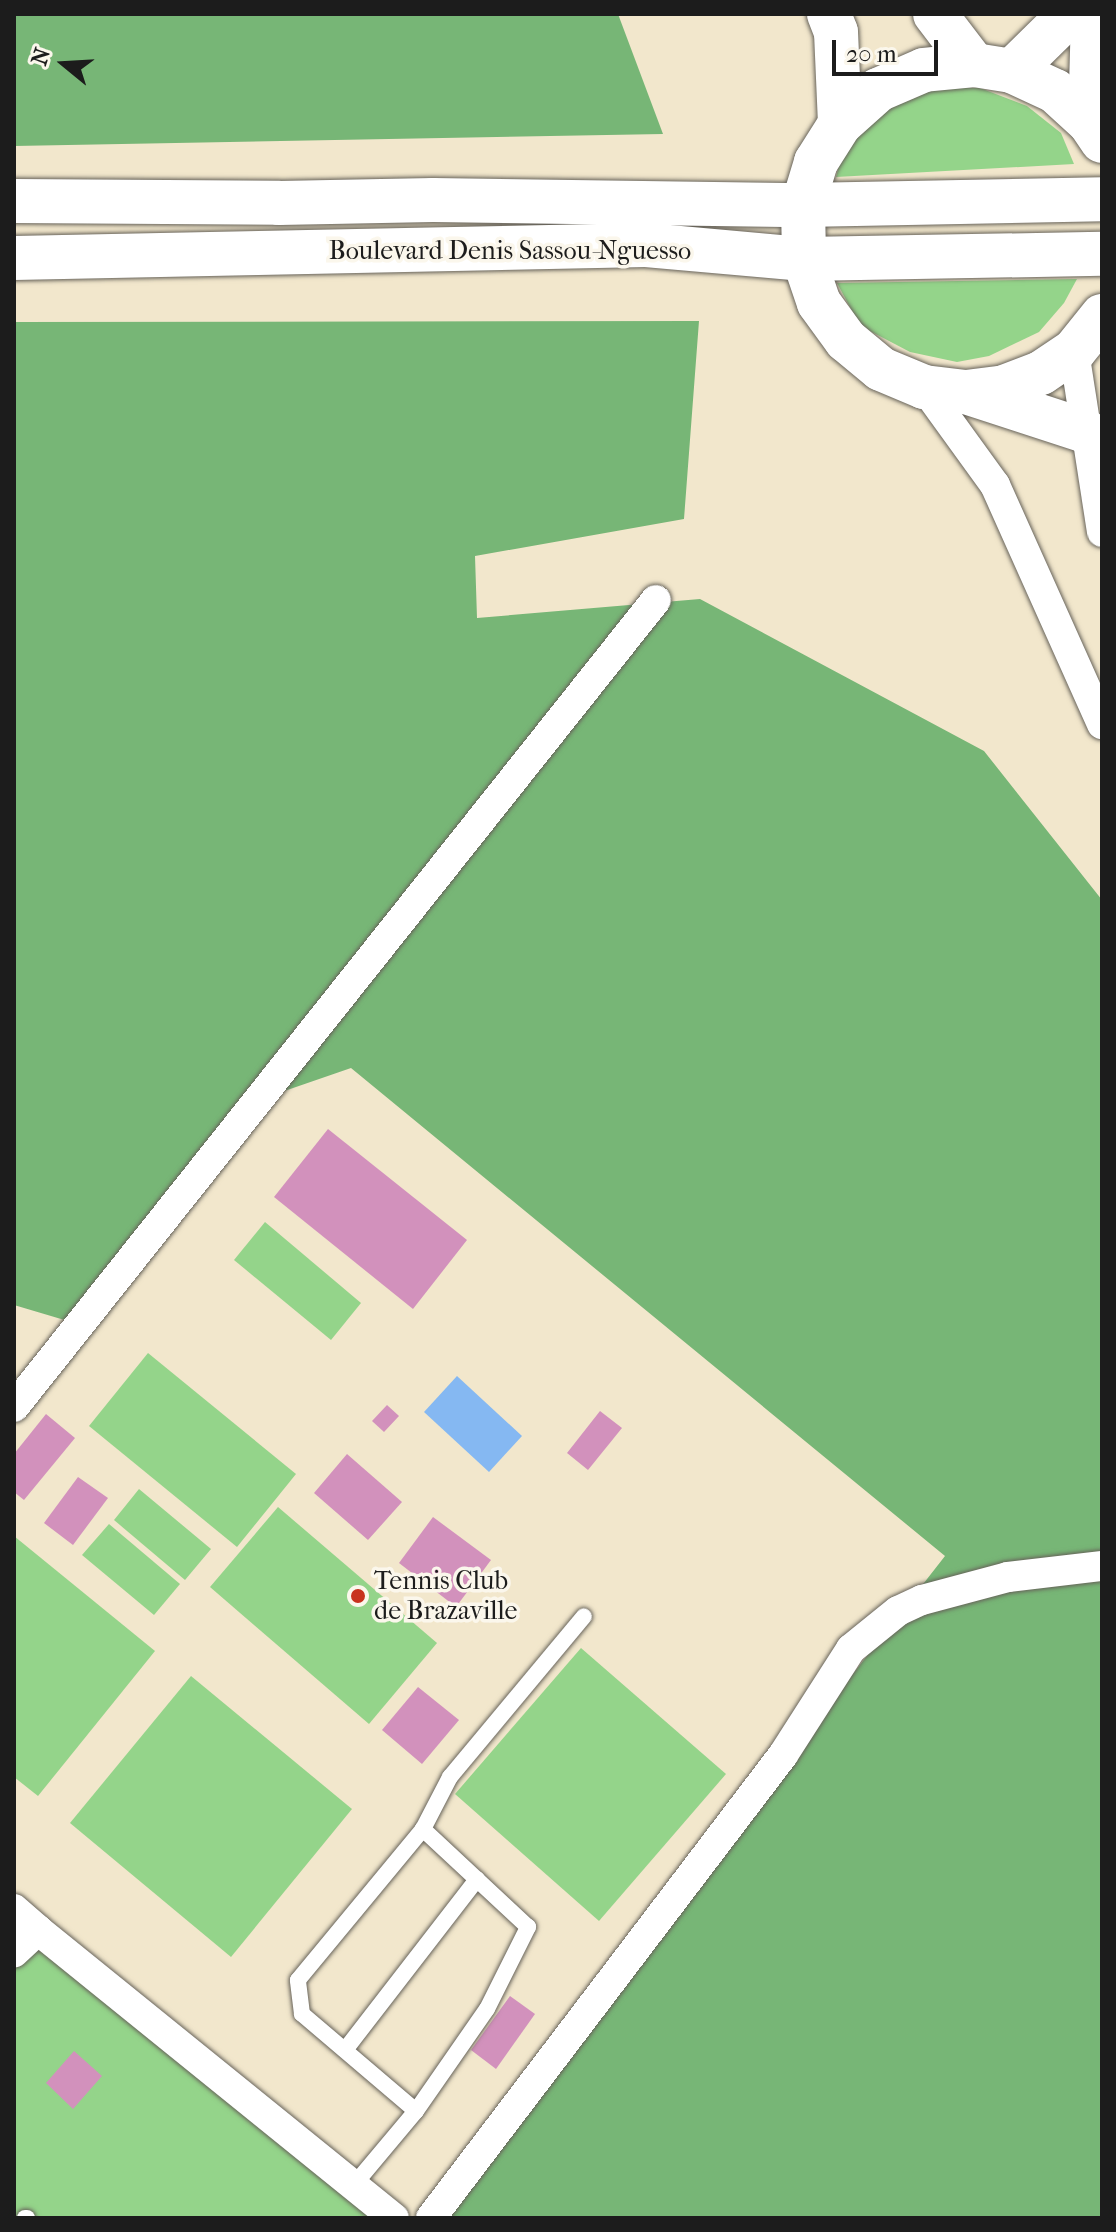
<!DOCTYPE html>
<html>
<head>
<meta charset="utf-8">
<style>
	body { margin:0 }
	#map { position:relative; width:1116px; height:2232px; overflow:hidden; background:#f2e7cc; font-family:"IM FELL French Canon",serif }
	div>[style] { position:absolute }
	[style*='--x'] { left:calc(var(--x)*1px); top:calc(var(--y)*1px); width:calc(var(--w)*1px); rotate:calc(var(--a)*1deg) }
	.green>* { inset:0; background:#94d48a }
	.forest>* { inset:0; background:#77b676 }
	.water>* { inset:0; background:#85b8f2 }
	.building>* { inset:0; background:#d291bc }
	.roads { filter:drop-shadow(0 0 2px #67635a) drop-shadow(0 0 2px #67635a) }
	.lane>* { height:16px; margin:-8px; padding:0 8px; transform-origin:8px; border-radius:8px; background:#fff }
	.street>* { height:30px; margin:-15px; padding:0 15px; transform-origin:15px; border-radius:15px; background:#fff }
	.secondary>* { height:44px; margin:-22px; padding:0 22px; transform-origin:22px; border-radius:22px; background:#fff }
	.primary>* { height:44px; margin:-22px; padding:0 22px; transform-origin:22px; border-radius:22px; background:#fff }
	.dots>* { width:22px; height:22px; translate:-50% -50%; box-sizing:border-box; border:4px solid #fbf7ec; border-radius:50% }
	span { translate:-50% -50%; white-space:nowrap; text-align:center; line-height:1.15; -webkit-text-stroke:7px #fbf7ec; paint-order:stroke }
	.street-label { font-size:26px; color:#1c1c1c }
	.poi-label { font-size:26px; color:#1c1c1c }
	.left { translate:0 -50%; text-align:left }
	.frame { position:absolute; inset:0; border:16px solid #1c1c1c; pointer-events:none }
	.north { position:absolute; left:24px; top:24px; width:80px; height:80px; -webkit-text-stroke:6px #fbf7ec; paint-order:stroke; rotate:288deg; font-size:22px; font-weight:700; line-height:32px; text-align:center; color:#1c1c1c }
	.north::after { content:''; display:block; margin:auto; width:28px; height:36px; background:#1c1c1c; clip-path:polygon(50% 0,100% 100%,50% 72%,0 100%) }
	.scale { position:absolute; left:832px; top:40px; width:106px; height:36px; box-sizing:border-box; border:4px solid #1c1c1c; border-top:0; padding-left:10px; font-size:24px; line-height:28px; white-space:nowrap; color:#1c1c1c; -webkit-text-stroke:6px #fbf7ec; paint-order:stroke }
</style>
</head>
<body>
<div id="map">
	<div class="green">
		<i style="clip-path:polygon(953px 87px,980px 88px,1027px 106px,1061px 133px,1074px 164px,836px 177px,844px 147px,886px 109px,921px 91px)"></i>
		<i style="clip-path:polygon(1077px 279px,1064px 303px,1039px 332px,989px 356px,957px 362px,910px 352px,870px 331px,858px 322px,837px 283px)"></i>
		<i style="clip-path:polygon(265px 1222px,361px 1303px,331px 1340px,234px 1260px)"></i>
		<i style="clip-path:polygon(148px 1353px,296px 1474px,237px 1547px,89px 1426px)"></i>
		<i style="clip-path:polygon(139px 1489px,211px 1549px,185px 1580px,114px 1520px)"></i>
		<i style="clip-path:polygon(278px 1507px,437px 1643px,369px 1724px,210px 1587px)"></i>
		<i style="clip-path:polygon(109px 1524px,180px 1584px,154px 1615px,82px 1555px)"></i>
		<i style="clip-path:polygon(14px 1536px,155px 1651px,38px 1796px,14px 1777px)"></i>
		<i style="clip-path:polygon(581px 1648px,726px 1774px,599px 1921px,455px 1794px)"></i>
		<i style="clip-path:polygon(191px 1676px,352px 1809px,231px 1957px,70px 1823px)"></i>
		<i style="clip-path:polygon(38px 1930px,394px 2218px,14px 2218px,14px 1952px)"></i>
	</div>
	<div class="forest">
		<i style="clip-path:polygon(14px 14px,618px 14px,663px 134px,14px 146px)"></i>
		<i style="clip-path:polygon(699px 321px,684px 519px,475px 556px,477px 618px,700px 599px,984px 751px,1102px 900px,1102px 2218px,428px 2218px,945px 1556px,351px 1068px,267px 1097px,88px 1327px,14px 1305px,14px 322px)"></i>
	</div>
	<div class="water">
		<i style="clip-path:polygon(457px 1376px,522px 1436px,489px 1472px,424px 1412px)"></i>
	</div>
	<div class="building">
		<i style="clip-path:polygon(328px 1129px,467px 1240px,413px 1309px,274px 1197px)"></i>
		<i style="clip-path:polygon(387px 1405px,399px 1416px,384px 1432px,372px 1421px)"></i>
		<i style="clip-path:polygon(600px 1411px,622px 1428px,588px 1470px,567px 1453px)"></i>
		<i style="clip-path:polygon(46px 1414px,75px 1438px,24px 1500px,14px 1492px,14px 1454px)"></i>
		<i style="clip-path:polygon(347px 1454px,402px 1502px,368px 1540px,314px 1493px)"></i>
		<i style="clip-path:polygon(78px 1477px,108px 1498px,73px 1545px,44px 1523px)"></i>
		<i style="clip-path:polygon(433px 1517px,491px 1560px,456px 1607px,399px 1563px)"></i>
		<i style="clip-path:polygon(418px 1687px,459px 1720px,422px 1764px,382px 1730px)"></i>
		<i style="clip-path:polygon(510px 1996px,535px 2014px,496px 2069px,471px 2050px)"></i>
		<i style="clip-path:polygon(74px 2051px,102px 2076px,73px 2109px,46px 2083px)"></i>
	</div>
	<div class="roads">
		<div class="lane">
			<i style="--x:345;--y:2050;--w:216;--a:-52.3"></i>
			<i style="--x:416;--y:2111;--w:150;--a:-139.6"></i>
			<i style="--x:302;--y:2014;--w:34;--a:-97"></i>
			<i style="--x:298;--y:1980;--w:196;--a:-50.4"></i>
			<i style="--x:353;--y:2186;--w:98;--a:-50"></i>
			<i style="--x:416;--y:2111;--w:124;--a:-55.2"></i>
			<i style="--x:487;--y:2009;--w:92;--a:-63.4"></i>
			<i style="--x:528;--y:1927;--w:144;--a:-137"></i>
			<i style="--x:423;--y:1829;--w:59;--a:-62.6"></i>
			<i style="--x:450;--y:1777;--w:209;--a:-50.2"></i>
			<i style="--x:25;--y:2218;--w:2;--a:0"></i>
		</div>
		<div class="street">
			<i style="--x:1074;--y:351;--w:183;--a:81.2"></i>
			<i style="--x:924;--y:387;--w:121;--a:54.1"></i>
			<i style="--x:995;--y:485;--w:262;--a:65.9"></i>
			<i style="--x:14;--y:1407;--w:1031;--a:-51.5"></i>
			<i style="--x:14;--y:1909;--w:32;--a:41"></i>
			<i style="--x:38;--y:1930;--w:33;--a:137"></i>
			<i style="--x:38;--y:1930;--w:458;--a:39"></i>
			<i style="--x:431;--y:2218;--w:582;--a:-52.76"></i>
			<i style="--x:783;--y:1755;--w:126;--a:-57.3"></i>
			<i style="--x:851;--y:1649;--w:60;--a:-39"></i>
			<i style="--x:898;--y:1611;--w:26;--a:-25"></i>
			<i style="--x:922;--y:1600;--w:89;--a:-15"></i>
			<i style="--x:1008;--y:1577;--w:95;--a:-6.7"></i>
		</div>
		<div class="secondary">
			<i style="--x:1012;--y:71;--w:81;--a:-44.5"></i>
			<i style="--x:1090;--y:123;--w:109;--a:-88.4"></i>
			<i style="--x:966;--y:392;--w:125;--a:18.1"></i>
			<i style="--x:1085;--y:431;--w:20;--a:33"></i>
		</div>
		<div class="primary">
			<i style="--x:829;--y:14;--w:19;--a:69"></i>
			<i style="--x:836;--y:32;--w:92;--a:87.5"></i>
			<i style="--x:935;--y:14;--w:64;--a:52.6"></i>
			<i style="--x:1102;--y:141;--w:22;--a:-124"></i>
			<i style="--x:1090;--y:123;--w:47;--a:-137.6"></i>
			<i style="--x:1055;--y:91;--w:47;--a:-155.1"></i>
			<i style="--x:1012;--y:71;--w:38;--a:-171"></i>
			<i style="--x:974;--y:65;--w:50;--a:174.3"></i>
			<i style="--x:924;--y:70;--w:50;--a:156.5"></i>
			<i style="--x:878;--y:90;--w:51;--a:138.2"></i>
			<i style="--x:840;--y:124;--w:45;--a:122.3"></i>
			<i style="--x:816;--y:162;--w:45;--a:106.8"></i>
			<i style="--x:803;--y:205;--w:54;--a:88.9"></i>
			<i style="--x:804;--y:259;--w:46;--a:71.2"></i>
			<i style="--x:819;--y:303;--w:46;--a:53.9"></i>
			<i style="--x:846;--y:340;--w:45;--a:39.6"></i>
			<i style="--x:881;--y:369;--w:47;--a:22.7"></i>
			<i style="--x:924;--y:387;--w:42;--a:6.8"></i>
			<i style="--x:966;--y:392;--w:38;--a:-7"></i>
			<i style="--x:1004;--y:387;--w:40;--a:-21"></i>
			<i style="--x:1041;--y:373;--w:40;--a:-34"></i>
			<i style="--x:1074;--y:351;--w:45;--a:-51.3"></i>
			<i style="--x:14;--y:201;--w:265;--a:0.4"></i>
			<i style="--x:279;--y:203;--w:154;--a:-1.1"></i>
			<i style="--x:433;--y:200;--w:370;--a:0.8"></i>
			<i style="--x:803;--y:205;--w:299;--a:-1.1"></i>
			<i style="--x:14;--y:258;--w:632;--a:-1.18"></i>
			<i style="--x:646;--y:245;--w:159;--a:5.1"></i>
			<i style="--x:804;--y:259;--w:298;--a:-1"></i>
		</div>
	</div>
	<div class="dots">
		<i style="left:358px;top:1596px;background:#c8321e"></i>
	</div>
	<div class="street-label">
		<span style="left:510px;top:251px">Boulevard Denis Sassou-Nguesso</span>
	</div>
	<div class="poi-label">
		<span class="left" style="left:374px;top:1596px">Tennis Club<br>de Brazaville</span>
	</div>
	<div class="frame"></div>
	<div class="north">N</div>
	<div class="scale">20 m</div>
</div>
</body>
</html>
